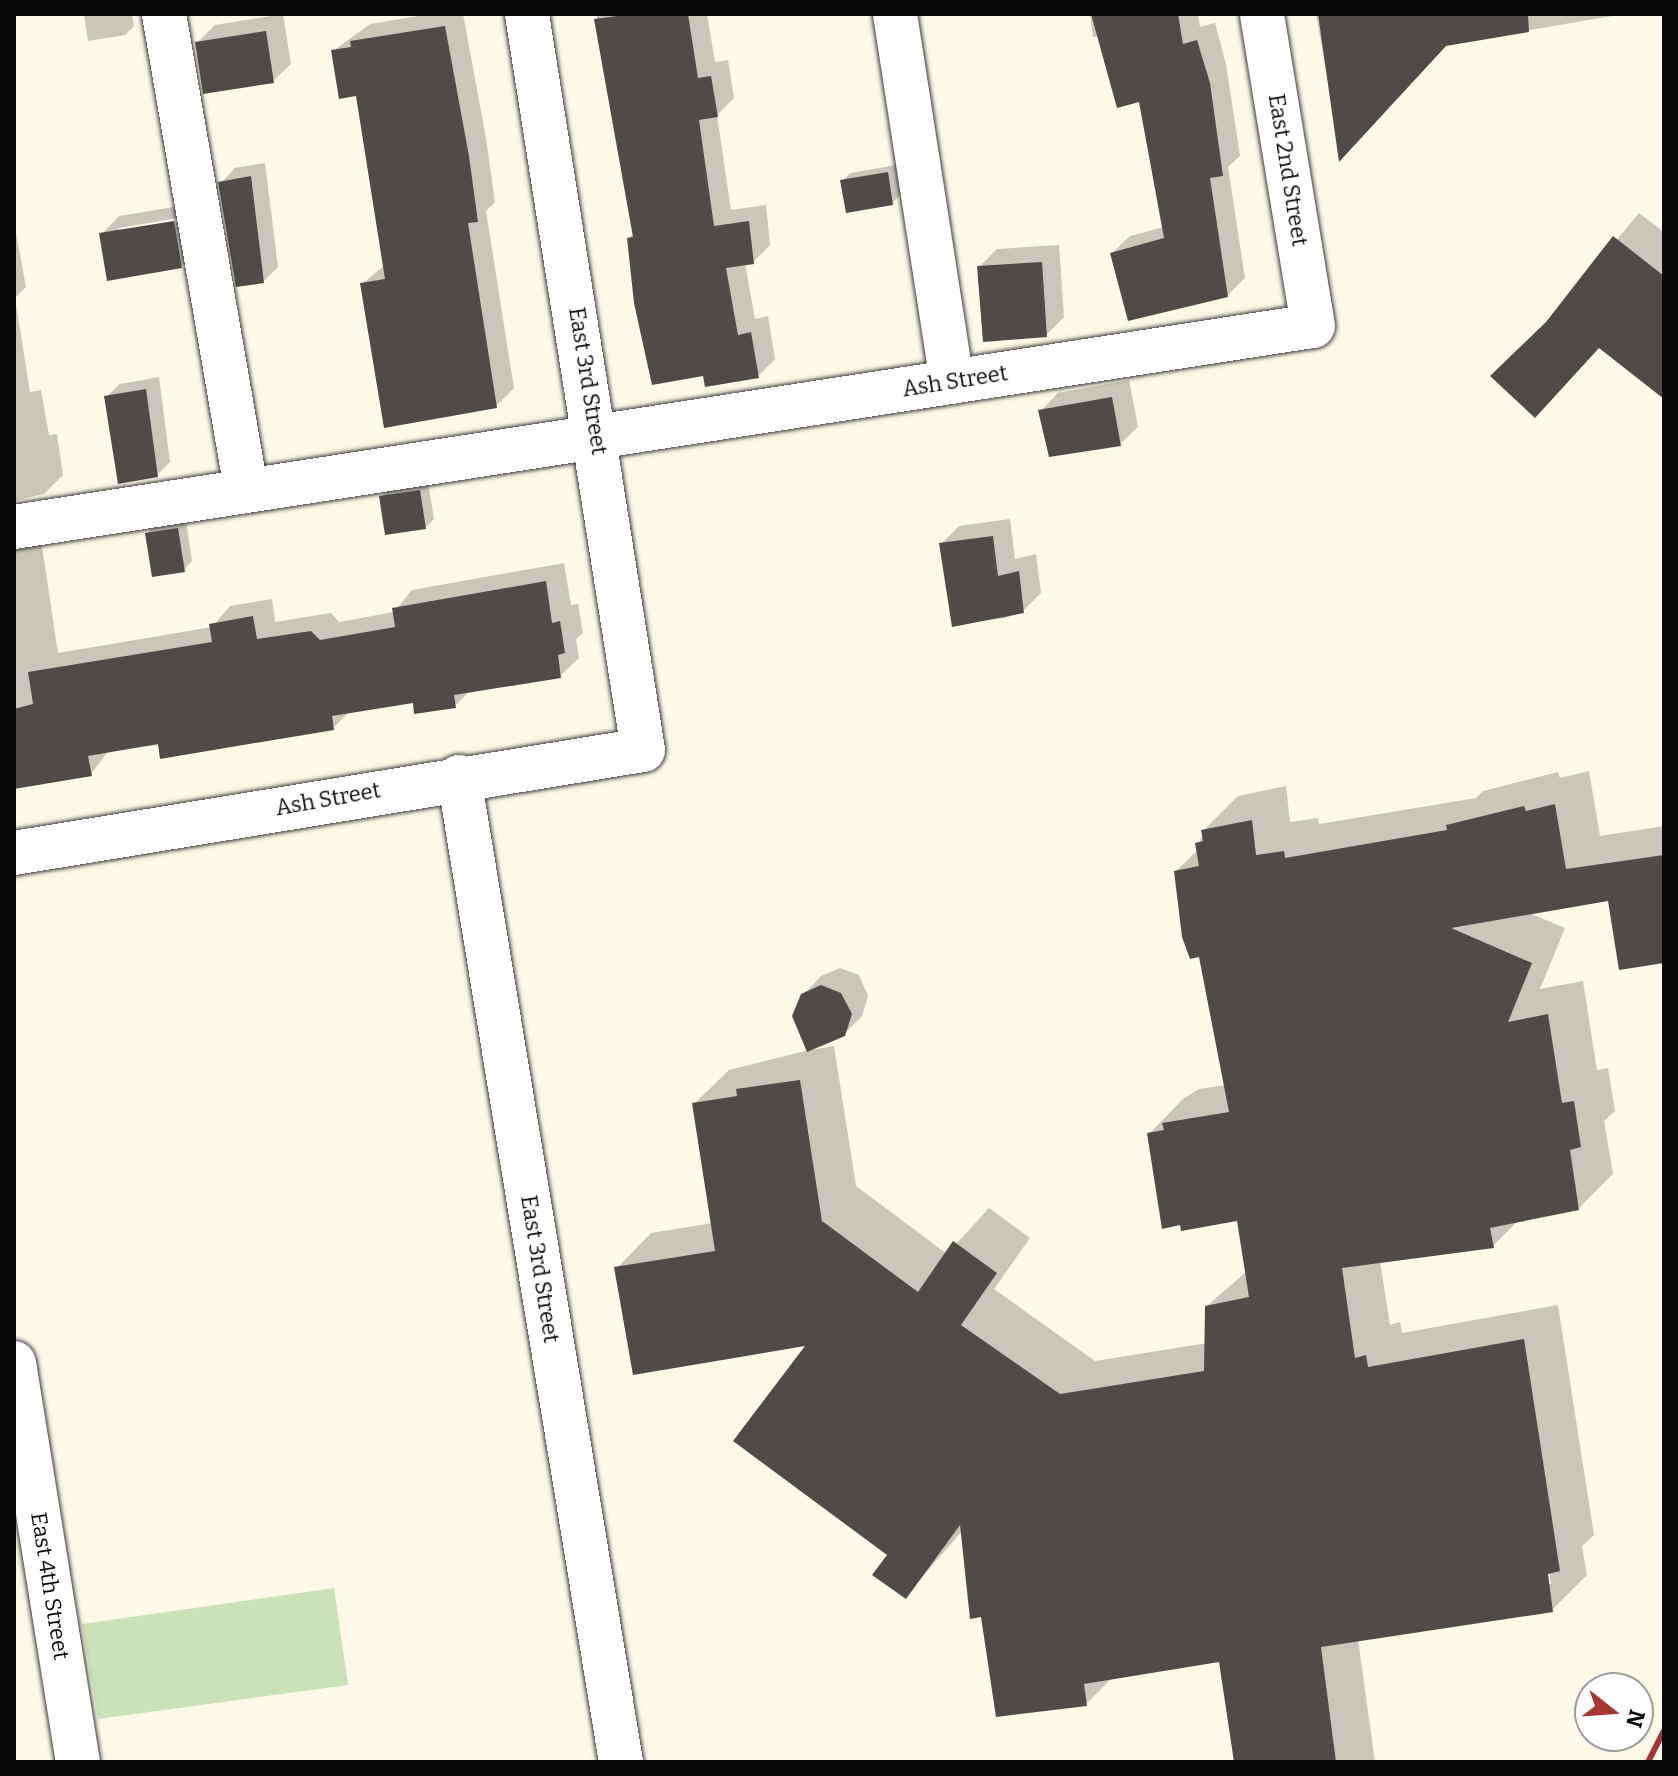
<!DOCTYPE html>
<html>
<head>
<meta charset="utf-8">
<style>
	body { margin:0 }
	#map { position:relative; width:1678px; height:1776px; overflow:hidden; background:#fcf9e9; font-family:Bitter,serif }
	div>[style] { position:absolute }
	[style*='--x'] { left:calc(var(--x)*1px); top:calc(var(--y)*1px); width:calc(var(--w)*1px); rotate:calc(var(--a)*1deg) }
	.green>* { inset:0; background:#cbe1b8 }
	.shadow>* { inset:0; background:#0003 }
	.building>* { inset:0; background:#504b47 }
	.roads { filter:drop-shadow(0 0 2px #3c3c3c) drop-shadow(0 0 2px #3c3c3c) }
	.minor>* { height:44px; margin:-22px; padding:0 22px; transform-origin:22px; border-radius:22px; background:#fff }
	.rail>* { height:6px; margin:-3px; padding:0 3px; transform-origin:3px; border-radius:3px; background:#a63535 }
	span { translate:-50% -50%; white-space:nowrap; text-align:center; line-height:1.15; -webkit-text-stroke:8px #fff; paint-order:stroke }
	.street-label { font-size:22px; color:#090909 }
	.frame { position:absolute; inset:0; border:16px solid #090909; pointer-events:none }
	.north { position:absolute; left:1574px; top:1672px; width:80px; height:80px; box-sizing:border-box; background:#fff; border:2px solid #9d9d9d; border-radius:50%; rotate:107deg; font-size:22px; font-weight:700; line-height:32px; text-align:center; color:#090909 }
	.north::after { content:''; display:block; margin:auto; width:28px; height:36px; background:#a63535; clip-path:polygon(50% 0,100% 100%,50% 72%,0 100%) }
</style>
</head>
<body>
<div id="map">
	<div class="green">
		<i style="clip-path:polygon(334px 1588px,348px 1685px,98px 1719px,82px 1624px)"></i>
	</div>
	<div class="shadow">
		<i style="clip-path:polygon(84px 14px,132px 14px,134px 26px,125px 35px,88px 41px)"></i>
		<i style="clip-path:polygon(283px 14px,291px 64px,273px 81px,197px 43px,215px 25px)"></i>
		<i style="clip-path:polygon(431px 14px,463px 14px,486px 138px,495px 202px,486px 211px,514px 388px,496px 406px,362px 284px,385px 265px,357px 94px,333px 51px,370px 24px)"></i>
		<i style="clip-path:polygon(596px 14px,707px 14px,715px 62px,728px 60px,734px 98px,717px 115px,731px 210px,766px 205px,770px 245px,753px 262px,745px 263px,755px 319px,768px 316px,775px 359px,758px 376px,705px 374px,629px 238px,634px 233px)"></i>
		<i style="clip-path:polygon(1090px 14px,1198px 14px,1200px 27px,1215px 23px,1226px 64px,1240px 156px,1228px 167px,1245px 278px,1227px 296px,1112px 253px,1130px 236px,1164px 227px,1141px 99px,1099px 36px,1093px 37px)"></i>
		<i style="clip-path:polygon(1316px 14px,1624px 14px,1448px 44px,1341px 157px)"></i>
		<i style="clip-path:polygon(265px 163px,278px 267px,264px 281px,221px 183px,235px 168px)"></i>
		<i style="clip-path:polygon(896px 165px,901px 194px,892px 203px,842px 181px,851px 173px)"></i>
		<i style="clip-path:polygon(evenodd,192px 204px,199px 248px,181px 266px,102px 234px,119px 216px,192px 204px,184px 217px,184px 221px,119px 232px,119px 228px,184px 217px)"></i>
		<i style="clip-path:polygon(1639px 213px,1664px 232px,1664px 397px,1600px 346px,1549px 321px)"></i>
		<i style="clip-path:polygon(14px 222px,26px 287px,15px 298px,30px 392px,41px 390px,49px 435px,57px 434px,63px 475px,44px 494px,14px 501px)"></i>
		<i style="clip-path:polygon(1059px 245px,1064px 317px,1046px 335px,979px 267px,997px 249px)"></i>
		<i style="clip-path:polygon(159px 377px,170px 462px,157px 475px,106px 397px,120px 384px)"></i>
		<i style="clip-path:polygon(1129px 380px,1138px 427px,1120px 444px,1041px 411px,1058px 393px)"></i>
		<i style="clip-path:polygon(428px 482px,434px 519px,426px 527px,382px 496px,390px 488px)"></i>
		<i style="clip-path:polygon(1010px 519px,1015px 559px,1036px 554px,1041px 593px,1023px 611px,1005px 618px,954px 624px,941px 544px,959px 526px)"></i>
		<i style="clip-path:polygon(14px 520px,40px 533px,58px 653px,212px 627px,230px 606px,272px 599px,275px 622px,331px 613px,339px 622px,394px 612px,412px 590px,564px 563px,571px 605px,578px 604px,583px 633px,576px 639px,579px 658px,560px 676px,471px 690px,455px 706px,414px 701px,350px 711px,333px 728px,109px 750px,91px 774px,14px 787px)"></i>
		<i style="clip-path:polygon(186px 520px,192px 561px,184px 570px,147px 534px,155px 525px)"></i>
		<i style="clip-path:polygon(evenodd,1589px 771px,1600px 836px,1664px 826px,1664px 961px,1610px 899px,1529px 913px,1565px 928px,1540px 989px,1583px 981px,1597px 1070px,1608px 1068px,1615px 1111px,1604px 1121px,1613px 1174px,1578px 1209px,1519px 1220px,1493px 1246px,1380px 1261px,1390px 1325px,1400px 1322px,1402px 1333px,1558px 1305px,1594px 1535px,1582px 1546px,1587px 1575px,1552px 1610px,1358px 1639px,1375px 1762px,1236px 1762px,1221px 1660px,1112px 1678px,1086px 1704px,962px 1531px,905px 1597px,810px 1344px,617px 1268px,651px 1233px,713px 1223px,694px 1104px,729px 1070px,809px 1050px,803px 995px,821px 976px,840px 968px,859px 975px,868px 996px,862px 1016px,844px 1034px,811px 1050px,834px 1046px,856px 1186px,947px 1254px,989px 1208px,1030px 1238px,994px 1289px,1095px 1361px,1207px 1343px,1207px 1306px,1247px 1271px,1238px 1219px,1149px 1134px,1183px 1099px,1199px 1089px,1226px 1085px,1201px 955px,1191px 957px,1177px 893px,1176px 871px,1198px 850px,1203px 831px,1238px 796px,1286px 786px,1290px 822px,1318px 818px,1319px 824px,1476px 798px,1483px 791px,1558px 772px,1560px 778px,1589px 771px,1548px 1564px,1551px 1584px,1547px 1584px,1548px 1564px)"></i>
	</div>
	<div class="building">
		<i style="clip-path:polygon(633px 14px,688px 14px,698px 78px,711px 76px,718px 117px,699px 120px,714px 226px,749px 221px,754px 264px,726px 268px,738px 335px,751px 332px,759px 378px,705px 387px,703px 376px,652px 385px,634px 303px,627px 238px,633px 237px,594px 19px)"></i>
		<i style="clip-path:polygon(1091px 14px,1178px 14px,1183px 44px,1197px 40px,1210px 83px,1223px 176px,1210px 178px,1228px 297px,1128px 321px,1110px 253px,1164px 238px,1139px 102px,1117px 108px)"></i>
		<i style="clip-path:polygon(1318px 14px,1528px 14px,1529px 32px,1446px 46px,1339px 162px)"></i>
		<i style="clip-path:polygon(445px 26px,469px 156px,478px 222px,468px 223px,497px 408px,384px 428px,360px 283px,385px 279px,356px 96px,339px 99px,331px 50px,351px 47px,350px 41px)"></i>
		<i style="clip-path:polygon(266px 31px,274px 83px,203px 94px,195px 42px)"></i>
		<i style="clip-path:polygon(888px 172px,893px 205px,846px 213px,840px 180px)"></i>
		<i style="clip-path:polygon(251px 176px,264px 283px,236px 287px,218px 182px)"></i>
		<i style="clip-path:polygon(174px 221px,182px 268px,107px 281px,99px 233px)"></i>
		<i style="clip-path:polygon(1613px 236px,1664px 276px,1664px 399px,1599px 348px,1535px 418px,1490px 376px,1546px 322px)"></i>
		<i style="clip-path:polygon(1042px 262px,1047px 337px,983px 342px,977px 266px)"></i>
		<i style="clip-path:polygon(146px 389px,158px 477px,118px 484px,104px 396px)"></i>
		<i style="clip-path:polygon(1112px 397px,1121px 446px,1049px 457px,1038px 410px)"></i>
		<i style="clip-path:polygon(420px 490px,426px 529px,385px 535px,379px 496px)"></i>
		<i style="clip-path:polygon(178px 528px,185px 572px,152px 577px,145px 533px)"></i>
		<i style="clip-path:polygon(993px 536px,998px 576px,1019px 571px,1024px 613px,952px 627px,939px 543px)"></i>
		<i style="clip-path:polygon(546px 581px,552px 623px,560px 621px,565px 653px,558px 655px,561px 678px,454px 695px,456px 708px,414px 714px,413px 703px,332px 716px,334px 730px,249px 744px,160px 759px,158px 744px,88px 756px,92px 776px,14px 789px,14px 709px,33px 704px,28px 672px,212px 642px,209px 624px,253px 616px,257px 639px,311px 631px,320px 640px,395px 627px,392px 608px)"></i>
		<i style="clip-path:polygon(1555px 804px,1566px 869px,1664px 855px,1664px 963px,1619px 970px,1608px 901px,1451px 928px,1532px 963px,1508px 1022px,1548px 1014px,1562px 1103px,1574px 1101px,1581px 1147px,1570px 1150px,1579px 1210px,1490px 1228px,1494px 1248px,1342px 1268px,1355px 1358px,1366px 1355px,1368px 1367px,1524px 1339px,1560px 1571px,1548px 1574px,1553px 1612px,1321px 1647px,1336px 1762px,1234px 1762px,1219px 1662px,1084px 1684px,1087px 1706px,996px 1717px,981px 1617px,970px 1619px,960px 1525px,906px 1599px,872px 1575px,887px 1555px,733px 1441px,805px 1346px,633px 1375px,614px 1267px,715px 1251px,692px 1103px,737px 1096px,736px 1089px,800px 1080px,822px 1221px,918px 1292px,953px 1241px,997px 1273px,961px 1325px,1060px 1394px,1204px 1371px,1205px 1306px,1249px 1297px,1237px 1221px,1181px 1231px,1180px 1225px,1162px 1229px,1147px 1133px,1164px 1130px,1162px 1123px,1229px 1112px,1199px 957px,1190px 959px,1182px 937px,1174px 871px,1199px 866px,1195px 843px,1203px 841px,1201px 830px,1252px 820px,1256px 855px,1284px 851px,1285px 858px,1447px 830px,1446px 825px,1524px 806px,1526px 811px)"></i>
		<i style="clip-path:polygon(821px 985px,841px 993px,852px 1014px,845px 1036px,807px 1052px,792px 1016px,801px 994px)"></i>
	</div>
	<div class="roads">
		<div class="minor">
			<i style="--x:164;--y:14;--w:482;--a:80.2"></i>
			<i style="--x:895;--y:14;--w:372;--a:81.2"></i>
			<i style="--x:14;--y:527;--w:1314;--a:-8.8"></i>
			<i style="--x:1313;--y:326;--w:316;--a:-99.3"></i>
			<i style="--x:459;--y:777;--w:998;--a:80.66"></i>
			<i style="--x:14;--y:853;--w:637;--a:-9.3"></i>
			<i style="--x:643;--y:750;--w:745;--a:-98.96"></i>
			<i style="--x:14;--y:1363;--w:404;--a:80.9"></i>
		</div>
	</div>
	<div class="rail">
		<i style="--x:1648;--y:1762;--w:35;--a:-63"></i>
	</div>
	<div class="street-label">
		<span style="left:1288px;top:170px;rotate:81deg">East 2nd Street</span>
		<span style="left:588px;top:381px;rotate:81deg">East 3rd Street</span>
		<span style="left:955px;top:381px;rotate:-9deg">Ash Street</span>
		<span style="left:328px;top:799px;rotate:-10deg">Ash Street</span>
		<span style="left:540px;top:1269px;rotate:81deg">East 3rd Street</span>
		<span style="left:50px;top:1586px;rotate:81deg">East 4th Street</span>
	</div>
	<div class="frame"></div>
	<div class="north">N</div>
</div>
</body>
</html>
